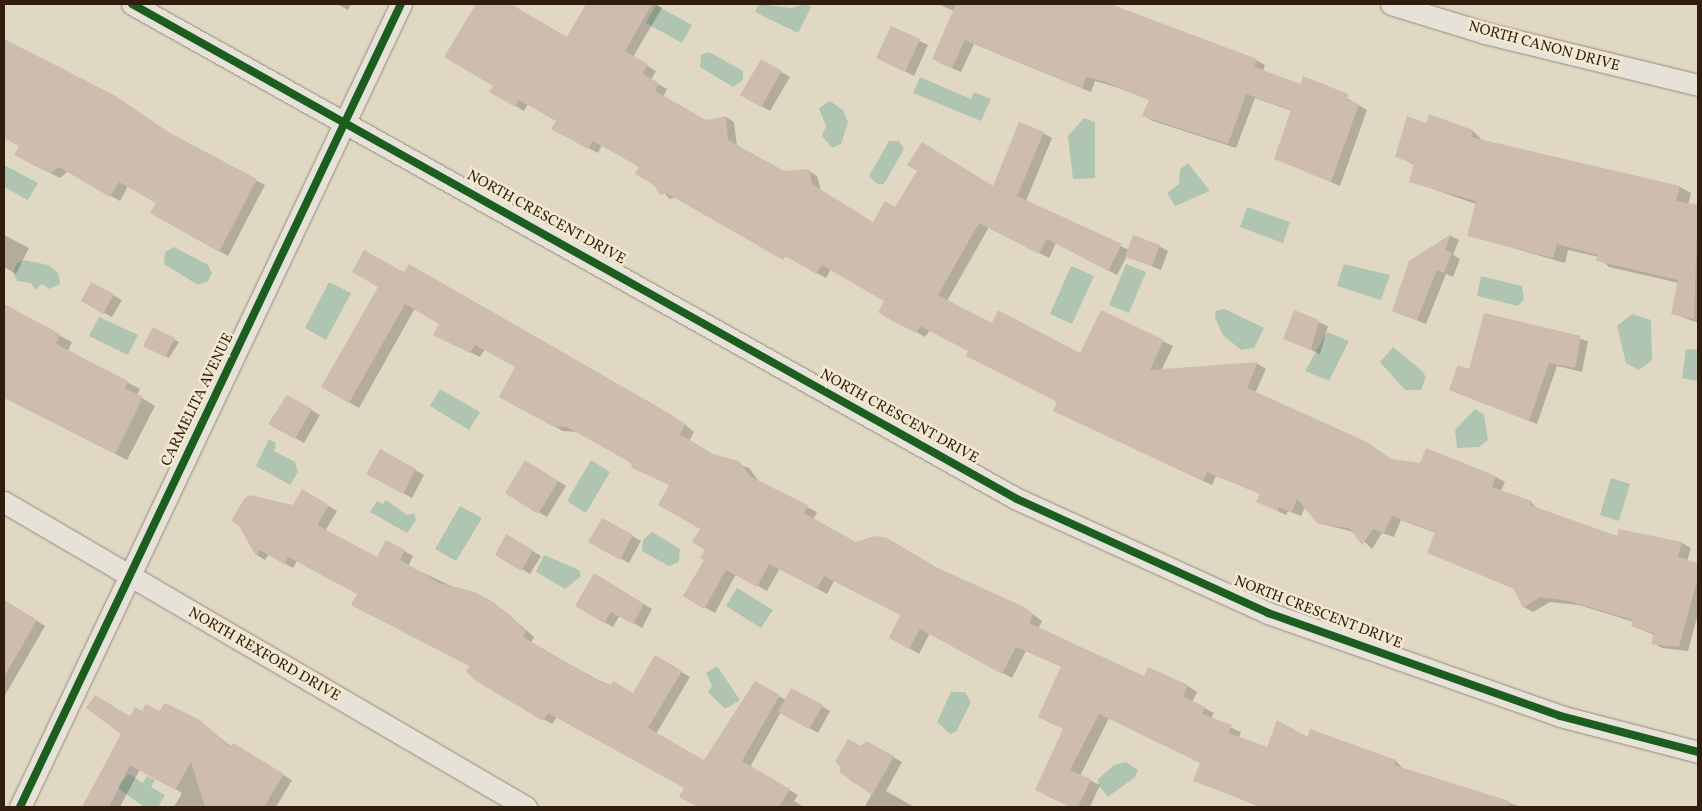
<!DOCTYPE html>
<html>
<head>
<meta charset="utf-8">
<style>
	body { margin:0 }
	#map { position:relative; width:1702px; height:811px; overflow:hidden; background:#e0d8c3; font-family:Vollkorn,serif }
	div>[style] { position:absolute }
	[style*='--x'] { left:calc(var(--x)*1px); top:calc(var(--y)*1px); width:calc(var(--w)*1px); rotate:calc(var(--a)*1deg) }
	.water>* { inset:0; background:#afc5b1 }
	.shadow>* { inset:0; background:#0003 }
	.building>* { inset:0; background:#cebcae }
	.roads { filter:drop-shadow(0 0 1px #928b7e) drop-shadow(0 0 1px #928b7e) }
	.minor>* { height:21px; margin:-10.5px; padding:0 10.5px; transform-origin:10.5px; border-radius:10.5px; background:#e7e2d7 }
	.cycleway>* { height:8px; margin:-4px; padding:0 4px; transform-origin:4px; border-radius:4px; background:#1b5e20 }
	span { translate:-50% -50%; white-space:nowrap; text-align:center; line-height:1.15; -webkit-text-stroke:5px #f3e9d0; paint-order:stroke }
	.street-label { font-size:15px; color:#301d0e }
	.frame { position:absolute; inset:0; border:5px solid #301d0e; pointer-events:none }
</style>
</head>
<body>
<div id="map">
	<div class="water">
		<i style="clip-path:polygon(759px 4px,791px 8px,805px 4px,811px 7px,798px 33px,755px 12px)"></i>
		<i style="clip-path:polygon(656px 5px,692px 25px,682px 43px,646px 23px)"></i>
		<i style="clip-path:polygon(709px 52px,743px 71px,743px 80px,733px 87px,700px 67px,701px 55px)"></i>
		<i style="clip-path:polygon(920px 77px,971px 99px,974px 92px,991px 99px,981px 121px,913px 93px)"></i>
		<i style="clip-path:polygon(830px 101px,843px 110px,848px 122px,841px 144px,832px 148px,822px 136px,826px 126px,819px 108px)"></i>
		<i style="clip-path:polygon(1084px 118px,1095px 122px,1095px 178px,1073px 179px,1068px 136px)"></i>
		<i style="clip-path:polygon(889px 141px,899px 141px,904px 149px,884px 184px,877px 184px,869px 176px)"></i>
		<i style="clip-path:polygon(1188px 163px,1210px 191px,1175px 206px,1167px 193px,1179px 184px,1180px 169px)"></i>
		<i style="clip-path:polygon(4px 165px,38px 183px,28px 200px,4px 187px)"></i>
		<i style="clip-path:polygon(1247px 207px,1290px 222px,1283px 243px,1240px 227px)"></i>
		<i style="clip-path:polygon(174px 247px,208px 265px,212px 273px,208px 281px,198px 285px,164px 264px,165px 252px)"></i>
		<i style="clip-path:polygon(25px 260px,48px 265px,58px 273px,60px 284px,49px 289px,42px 284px,35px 290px,31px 283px,17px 281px,13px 272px,17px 263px)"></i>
		<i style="clip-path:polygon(1126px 264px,1146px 272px,1129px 313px,1109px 305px)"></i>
		<i style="clip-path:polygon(1344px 264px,1390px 275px,1381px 300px,1337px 286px)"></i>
		<i style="clip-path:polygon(1071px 266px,1094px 276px,1072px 324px,1050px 314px)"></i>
		<i style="clip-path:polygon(1481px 276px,1522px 286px,1524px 299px,1518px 306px,1477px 296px)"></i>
		<i style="clip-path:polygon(329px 282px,351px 293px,326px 340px,305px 328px)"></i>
		<i style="clip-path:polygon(1225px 309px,1264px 328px,1254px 348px,1241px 350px,1223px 335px,1215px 318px,1216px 311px)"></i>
		<i style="clip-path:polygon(1632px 314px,1651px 320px,1652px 360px,1639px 370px,1626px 363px,1617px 326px)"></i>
		<i style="clip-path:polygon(99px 317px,138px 335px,128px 355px,89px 336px)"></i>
		<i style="clip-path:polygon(1327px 332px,1349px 341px,1329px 381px,1305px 371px)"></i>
		<i style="clip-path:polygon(1393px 347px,1422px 371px,1426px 377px,1421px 390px,1405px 390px,1380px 362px)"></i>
		<i style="clip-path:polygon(1686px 349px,1698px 350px,1698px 381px,1682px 378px)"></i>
		<i style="clip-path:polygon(440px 389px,480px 412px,469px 430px,430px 406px)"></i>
		<i style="clip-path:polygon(1475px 409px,1484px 415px,1488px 440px,1479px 447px,1457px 448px,1455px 430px)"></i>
		<i style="clip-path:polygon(269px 439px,276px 443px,274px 451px,295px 462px,298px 472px,290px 485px,256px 466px)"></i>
		<i style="clip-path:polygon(591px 460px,610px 472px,586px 513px,567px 501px)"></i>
		<i style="clip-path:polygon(1611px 478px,1630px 484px,1619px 521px,1600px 515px)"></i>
		<i style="clip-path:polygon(386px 500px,407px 515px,414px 513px,416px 520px,407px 533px,370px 512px,377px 501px,383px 504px)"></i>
		<i style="clip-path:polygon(460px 506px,482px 518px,456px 561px,435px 549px)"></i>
		<i style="clip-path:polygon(652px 532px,680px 549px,679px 562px,669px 566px,642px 551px,643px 540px)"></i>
		<i style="clip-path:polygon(544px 555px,579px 570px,581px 576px,565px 589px,536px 572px)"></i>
		<i style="clip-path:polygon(737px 588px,773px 610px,761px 628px,726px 606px)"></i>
		<i style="clip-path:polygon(717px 666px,740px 700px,725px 709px,708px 692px,712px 686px,706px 673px)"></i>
		<i style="clip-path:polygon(951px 692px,965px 692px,971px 702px,956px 732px,950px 734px,937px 722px)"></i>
		<i style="clip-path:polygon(1126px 762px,1138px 770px,1135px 777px,1108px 797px,1099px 786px,1098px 779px,1114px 765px)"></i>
		<i style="clip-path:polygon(129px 774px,143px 783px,147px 776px,155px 780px,151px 787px,165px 795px,158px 807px,144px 807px,117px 787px)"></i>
	</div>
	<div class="shadow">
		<i style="clip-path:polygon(337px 4px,351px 4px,348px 10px)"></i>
		<i style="clip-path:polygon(477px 4px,508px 4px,567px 39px,588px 4px,655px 4px,662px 8px,633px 57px,656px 71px,651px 80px,667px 89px,663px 97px,706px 121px,726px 117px,734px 122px,737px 146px,784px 173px,808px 170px,817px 176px,821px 191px,874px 224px,896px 208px,994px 188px,1043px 133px,1052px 138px,1026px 201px,1129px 250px,1159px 246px,1168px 251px,1161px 270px,1127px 256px,1117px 275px,1056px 243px,1049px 258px,989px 227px,947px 301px,992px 324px,1081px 355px,1102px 312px,1173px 346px,1161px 371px,1258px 364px,1266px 369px,1255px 393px,1393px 461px,1421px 465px,1427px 449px,1496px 477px,1505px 482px,1501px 491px,1531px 502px,1539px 510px,1618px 537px,1619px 530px,1682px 543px,1691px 548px,1687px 561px,1698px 565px,1698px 614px,1688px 651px,1662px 648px,1653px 643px,1655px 635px,1632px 626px,1634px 622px,1579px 605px,1550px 602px,1533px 612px,1524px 607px,1515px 589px,1429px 553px,1436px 533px,1401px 520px,1394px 537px,1382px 533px,1372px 549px,1354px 532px,1318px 523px,1305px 507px,1301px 516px,1288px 511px,1286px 515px,1258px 502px,1261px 494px,1216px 476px,1212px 485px,1063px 415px,1059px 402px,970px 351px,930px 330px,925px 337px,889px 317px,886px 301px,831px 269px,826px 278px,676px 197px,670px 199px,641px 167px,602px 145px,598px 153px,562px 134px,558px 120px,528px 104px,524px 111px,491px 91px,495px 86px,446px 57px)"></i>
		<i style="clip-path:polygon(938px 4px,1109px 4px,1256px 60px,1265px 65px,1263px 71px,1302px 86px,1304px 78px,1323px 84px,1367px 110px,1340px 186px,1276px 159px,1292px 111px,1255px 98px,1236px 148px,1153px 121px,1144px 116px,1150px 100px,1116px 87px,1095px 81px,1091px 92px,974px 44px,961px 72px,942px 64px,934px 59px,954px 11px)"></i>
		<i style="clip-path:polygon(891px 27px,928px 45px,914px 76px,886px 62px)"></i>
		<i style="clip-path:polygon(4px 40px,114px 96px,175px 138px,265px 185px,228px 256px,152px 212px,157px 202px,128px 186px,120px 201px,68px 171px,60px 178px,24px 160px,21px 145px,4px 134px)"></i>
		<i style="clip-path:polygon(762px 61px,790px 77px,770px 111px,742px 94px)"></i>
		<i style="clip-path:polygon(1427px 124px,1473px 131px,1483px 141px,1680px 187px,1691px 193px,1688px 205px,1698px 207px,1698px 323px,1672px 313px,1679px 283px,1609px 267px,1599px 257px,1568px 250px,1565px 263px,1468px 235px,1476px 204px,1410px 181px,1415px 165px,1396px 156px)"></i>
		<i style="clip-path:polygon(4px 235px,29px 248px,16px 274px,4px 267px)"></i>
		<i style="clip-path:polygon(1451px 236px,1459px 240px,1453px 255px,1460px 259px,1453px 277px,1446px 274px,1426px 324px,1393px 311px,1410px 262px)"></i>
		<i style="clip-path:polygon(409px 266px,682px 422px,694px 432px,689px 441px,714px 456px,749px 468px,760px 483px,817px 512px,813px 520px,856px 543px,937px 569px,1026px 609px,1042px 621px,1038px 629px,1145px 677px,1149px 668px,1188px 686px,1197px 692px,1192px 702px,1214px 713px,1211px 719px,1241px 732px,1239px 738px,1268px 748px,1308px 739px,1311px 731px,1396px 761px,1404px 770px,1522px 807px,1260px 807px,1195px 780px,1201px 763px,1109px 718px,1080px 776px,1100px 785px,1090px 807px,1071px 807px,1046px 795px,1064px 729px,1062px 667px,1026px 651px,1012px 678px,930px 633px,919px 654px,891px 637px,902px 615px,834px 581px,827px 594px,780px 568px,767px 591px,736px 574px,715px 613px,685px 596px,706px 560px,707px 549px,701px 529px,671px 486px,578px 432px,563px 431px,500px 397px,517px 367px,485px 349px,480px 357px,444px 340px,441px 324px,415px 308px,359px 408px,322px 387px)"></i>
		<i style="clip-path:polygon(92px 284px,122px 300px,112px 317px,82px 301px)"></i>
		<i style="clip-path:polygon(1295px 312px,1328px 326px,1320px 354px,1285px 338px)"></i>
		<i style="clip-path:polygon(1485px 314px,1588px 341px,1582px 372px,1557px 366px,1537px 424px,1450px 390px,1470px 371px)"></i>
		<i style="clip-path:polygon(20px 315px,72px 342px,68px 351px,140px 389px,137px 395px,155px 406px,127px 460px,4px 396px,4px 318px)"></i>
		<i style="clip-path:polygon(154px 328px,179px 342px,169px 358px,145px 345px)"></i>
		<i style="clip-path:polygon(287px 396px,320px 415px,304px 443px,270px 424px)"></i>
		<i style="clip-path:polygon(380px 451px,424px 475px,412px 498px,368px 474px)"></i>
		<i style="clip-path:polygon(534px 466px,566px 486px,547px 517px,506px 493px)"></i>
		<i style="clip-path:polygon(302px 491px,337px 511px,325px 531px,378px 558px,404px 551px,413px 556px,408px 566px,503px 610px,534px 637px,531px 643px,611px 687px,634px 695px,656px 657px,690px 677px,656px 734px,705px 762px,755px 683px,786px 700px,792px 689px,830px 711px,818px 733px,781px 712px,750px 767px,798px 795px,794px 801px,804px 807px,700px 807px,681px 796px,686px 787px,557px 717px,552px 724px,477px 680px,470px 666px,358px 594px,297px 561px,293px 568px,269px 554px,265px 560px,257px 555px,240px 526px,293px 506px)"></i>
		<i style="clip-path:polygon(602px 519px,641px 541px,629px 563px,590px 541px)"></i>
		<i style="clip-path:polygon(507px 536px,541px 556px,530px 574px,496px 554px)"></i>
		<i style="clip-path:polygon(603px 579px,652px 609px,642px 628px,620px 615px,613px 627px,576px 606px)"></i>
		<i style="clip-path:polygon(4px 600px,45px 626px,4px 697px)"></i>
		<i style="clip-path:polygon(142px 713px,199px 721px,232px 747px,292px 780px,276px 807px,174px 807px,182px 793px,140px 769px,120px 807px,83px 807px,130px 718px)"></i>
		<i style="clip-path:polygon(867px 742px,902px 762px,886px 791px,914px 807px,865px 807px,872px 793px,851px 781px,837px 762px)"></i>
	</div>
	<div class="building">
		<i style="clip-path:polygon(476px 4px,511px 4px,567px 37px,586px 4px,652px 4px,625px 51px,648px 64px,643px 74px,659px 83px,655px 91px,706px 120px,726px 116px,728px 140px,784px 171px,809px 169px,812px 184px,873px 222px,885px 201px,895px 207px,917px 171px,907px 165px,922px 142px,993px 186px,1019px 122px,1044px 132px,1017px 196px,1122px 244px,1108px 271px,1047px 239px,1039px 254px,979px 223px,938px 295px,992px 323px,998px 310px,1080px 353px,1101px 310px,1164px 340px,1150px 370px,1258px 362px,1247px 388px,1367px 442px,1391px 459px,1420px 463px,1426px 448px,1496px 476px,1492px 487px,1532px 501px,1530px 505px,1617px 536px,1619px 529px,1682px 542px,1678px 557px,1698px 563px,1698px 577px,1679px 647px,1651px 644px,1654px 633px,1631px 626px,1633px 620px,1569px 601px,1540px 597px,1523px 608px,1513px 588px,1427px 553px,1435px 532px,1392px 516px,1384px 533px,1373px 529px,1362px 545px,1349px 528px,1318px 524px,1297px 499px,1292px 512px,1279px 507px,1277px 511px,1256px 502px,1260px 494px,1207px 472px,1203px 481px,1053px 411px,1057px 402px,966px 356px,968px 351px,920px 326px,916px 333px,891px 320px,878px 312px,884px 301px,822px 265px,816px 274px,786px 256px,783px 260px,666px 193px,660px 195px,654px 185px,635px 174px,639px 167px,593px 141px,588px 149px,551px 129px,556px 121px,519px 100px,515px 107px,489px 92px,493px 86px,444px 57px)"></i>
		<i style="clip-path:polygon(956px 4px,1110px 4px,1257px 59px,1254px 67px,1301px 84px,1303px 76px,1348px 94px,1347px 100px,1359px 104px,1331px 182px,1274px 159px,1291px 110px,1246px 94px,1228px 144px,1142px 116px,1149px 100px,1106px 82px,1086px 77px,1082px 88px,965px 40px,952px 68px,932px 59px)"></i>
		<i style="clip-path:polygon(891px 26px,920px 39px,905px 72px,876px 58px)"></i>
		<i style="clip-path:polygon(4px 39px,114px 95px,170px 133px,257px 179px,219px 252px,150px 213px,156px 203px,119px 182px,110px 197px,59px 167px,51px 173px,14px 155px,19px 146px,4px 138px)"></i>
		<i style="clip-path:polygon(761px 59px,782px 71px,761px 107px,740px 95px)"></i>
		<i style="clip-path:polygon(1429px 114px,1473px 130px,1471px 137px,1680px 186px,1676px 201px,1698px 205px,1694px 319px,1671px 314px,1678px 280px,1596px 261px,1598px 255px,1557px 244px,1553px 258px,1467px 236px,1476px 201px,1409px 182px,1414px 163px,1395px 157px,1407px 116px,1426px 123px)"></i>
		<i style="clip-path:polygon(1451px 234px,1445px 250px,1452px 253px,1444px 273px,1437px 270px,1417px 320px,1392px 311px,1409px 261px)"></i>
		<i style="clip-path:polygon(1133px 235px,1160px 245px,1152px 266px,1125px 257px)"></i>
		<i style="clip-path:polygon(364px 250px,404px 272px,409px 264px,672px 415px,685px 425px,680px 434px,713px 454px,739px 461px,751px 477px,808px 505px,804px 513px,856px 542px,874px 536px,887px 538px,936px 567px,1026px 608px,1033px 615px,1029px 623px,1144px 676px,1148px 667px,1188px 685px,1183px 696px,1205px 707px,1202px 714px,1232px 725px,1229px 733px,1267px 747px,1277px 720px,1308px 737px,1310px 729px,1396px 760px,1394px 765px,1509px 801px,1508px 807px,1262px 807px,1193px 781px,1200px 763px,1099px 714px,1070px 770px,1091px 779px,1078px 807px,1070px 807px,1035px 790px,1063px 729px,1038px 717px,1061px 666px,1016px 647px,1002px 674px,920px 629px,909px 649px,889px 638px,900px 615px,824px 576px,817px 589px,769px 564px,757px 587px,726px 570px,704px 609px,683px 596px,704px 560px,700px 558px,705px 550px,692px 542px,700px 529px,658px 505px,669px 485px,632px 468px,631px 463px,567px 427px,552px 426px,499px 397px,515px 367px,475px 345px,470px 353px,433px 335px,439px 324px,405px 304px,349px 403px,321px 387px,378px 287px,352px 272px)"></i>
		<i style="clip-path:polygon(91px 282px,114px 294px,103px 314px,81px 301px)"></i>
		<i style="clip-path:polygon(4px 304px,60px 334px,56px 344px,128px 381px,125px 388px,143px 397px,115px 454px,4px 398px)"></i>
		<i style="clip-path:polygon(1294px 310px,1319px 320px,1311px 350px,1283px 339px)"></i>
		<i style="clip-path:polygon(1484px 313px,1581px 336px,1575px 368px,1549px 363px,1529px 421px,1449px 390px,1458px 365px,1469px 369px)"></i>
		<i style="clip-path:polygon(153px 327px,175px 338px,165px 357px,143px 346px)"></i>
		<i style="clip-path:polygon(287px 395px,312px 409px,295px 439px,268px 424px)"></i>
		<i style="clip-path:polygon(380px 449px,416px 469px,403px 494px,366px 474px)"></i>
		<i style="clip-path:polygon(525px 460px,558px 481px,538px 514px,505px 493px)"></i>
		<i style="clip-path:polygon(302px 489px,329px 505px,317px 525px,377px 557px,386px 540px,405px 550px,400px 560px,439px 583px,475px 592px,495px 603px,526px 631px,523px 637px,590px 676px,611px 685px,613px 681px,633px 693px,655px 655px,682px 671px,648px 728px,704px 760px,755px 681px,780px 695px,742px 761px,790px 789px,779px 807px,698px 807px,679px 797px,684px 788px,548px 713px,543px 721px,476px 681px,466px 671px,469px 666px,351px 605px,357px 594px,288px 557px,284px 564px,260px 550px,256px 556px,239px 526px,231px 521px,244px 499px,250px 495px,293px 505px)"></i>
		<i style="clip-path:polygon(602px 518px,633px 535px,620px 560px,588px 542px)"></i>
		<i style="clip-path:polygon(506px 534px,533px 550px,521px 571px,495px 555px)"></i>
		<i style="clip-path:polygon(594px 573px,644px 604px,633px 624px,611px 612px,604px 623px,575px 606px)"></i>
		<i style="clip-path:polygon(4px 600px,37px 620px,4px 677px)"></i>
		<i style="clip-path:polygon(791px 688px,823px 705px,809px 729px,778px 712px)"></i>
		<i style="clip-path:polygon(95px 695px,130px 716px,135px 707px,142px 711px,146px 704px,159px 711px,165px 703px,200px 720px,230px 747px,233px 743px,284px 774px,264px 807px,205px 807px,191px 762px,175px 790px,130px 765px,109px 807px,82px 807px,121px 734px,86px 708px)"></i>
		<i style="clip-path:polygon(848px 739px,863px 747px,866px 741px,894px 756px,872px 795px,839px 772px,842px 766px,835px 762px)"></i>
	</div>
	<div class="roads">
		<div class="minor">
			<i style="--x:132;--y:4;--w:1014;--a:29.22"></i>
			<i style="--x:1017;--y:499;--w:276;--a:24.4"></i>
			<i style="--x:1268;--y:613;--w:310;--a:19.4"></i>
			<i style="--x:1560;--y:716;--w:143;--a:14.6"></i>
			<i style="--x:1391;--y:4;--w:98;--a:17.1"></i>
			<i style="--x:1485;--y:33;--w:219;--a:13.7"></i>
			<i style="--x:4;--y:502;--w:605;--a:30.3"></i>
			<i style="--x:20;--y:807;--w:889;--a:-64.62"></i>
		</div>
	</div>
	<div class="cycleway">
		<i style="--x:132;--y:4;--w:1014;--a:29.22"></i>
		<i style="--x:1017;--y:499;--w:276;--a:24.4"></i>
		<i style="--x:1268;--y:613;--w:310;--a:19.4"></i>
		<i style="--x:1560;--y:716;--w:143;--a:14.6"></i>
		<i style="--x:20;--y:807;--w:889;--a:-64.62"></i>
	</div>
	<div class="street-label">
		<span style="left:1544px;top:47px;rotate:15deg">NORTH CANON DRIVE</span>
		<span style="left:546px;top:218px;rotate:29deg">NORTH CRESCENT DRIVE</span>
		<span style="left:198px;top:400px;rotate:-64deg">CARMELITA AVENUE</span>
		<span style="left:899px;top:417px;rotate:29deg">NORTH CRESCENT DRIVE</span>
		<span style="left:1318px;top:613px;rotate:21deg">NORTH CRESCENT DRIVE</span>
		<span style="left:264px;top:655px;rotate:30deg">NORTH REXFORD DRIVE</span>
	</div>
	<div class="frame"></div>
</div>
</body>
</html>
